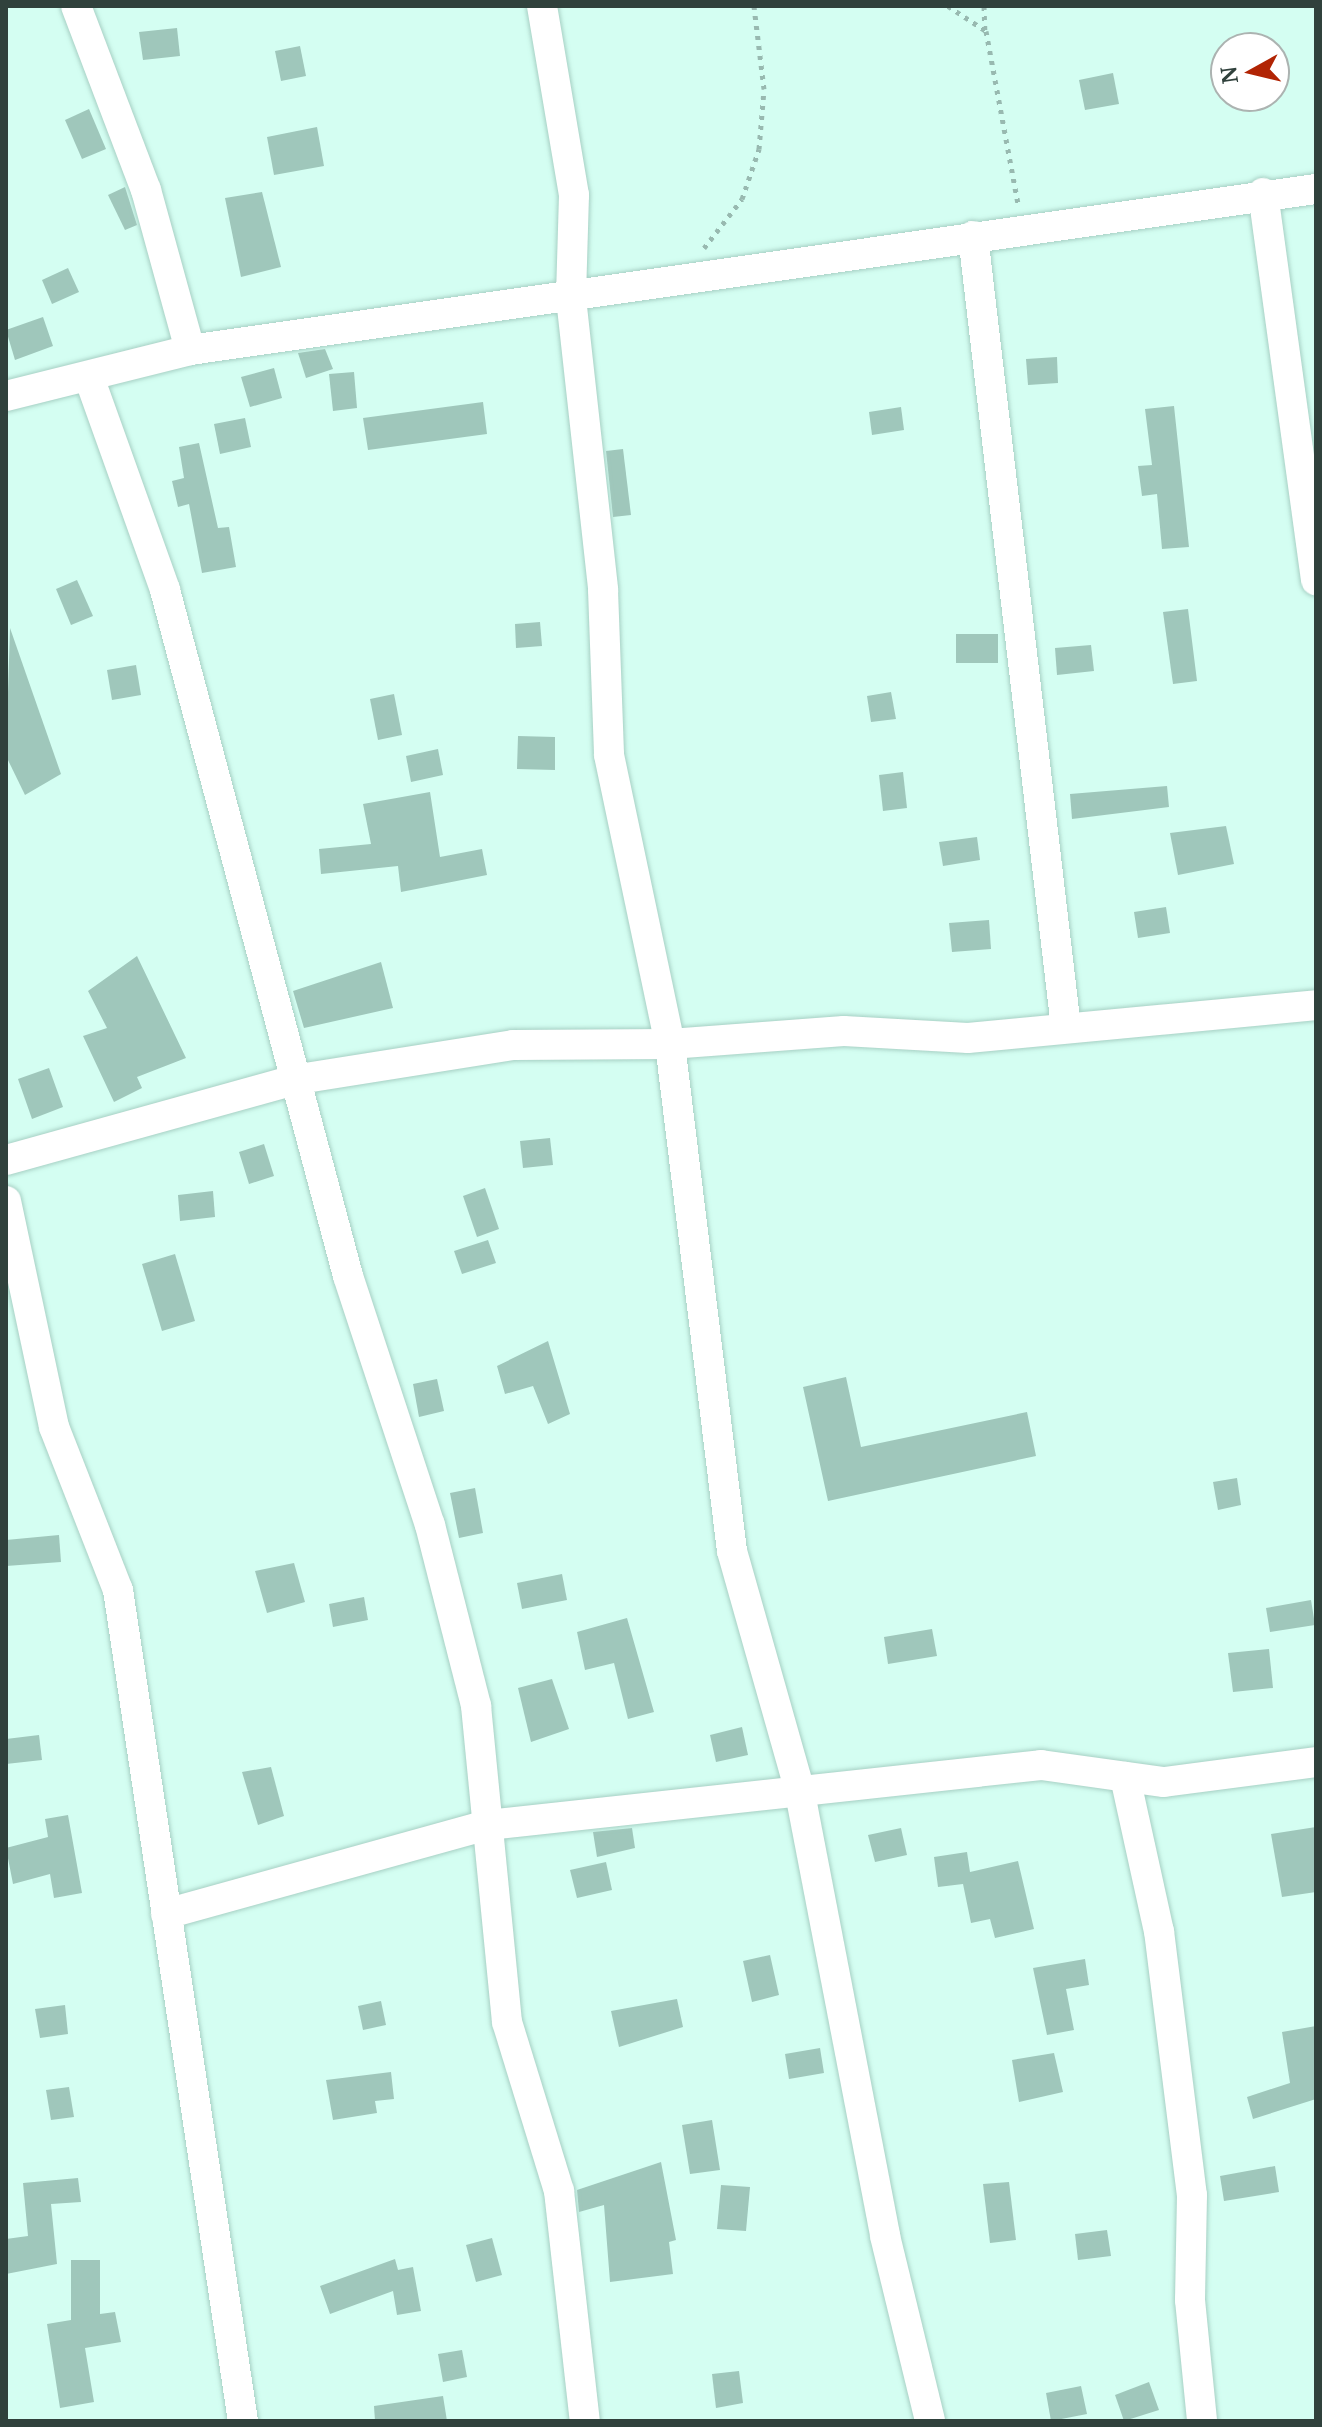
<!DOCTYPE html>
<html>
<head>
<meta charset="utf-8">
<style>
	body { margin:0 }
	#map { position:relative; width:1322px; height:2427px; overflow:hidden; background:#d4fef2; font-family:"Noto Serif",serif }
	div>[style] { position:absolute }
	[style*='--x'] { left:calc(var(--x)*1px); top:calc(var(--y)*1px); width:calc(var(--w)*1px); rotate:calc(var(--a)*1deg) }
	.building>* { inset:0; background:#9fc7bb }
	.path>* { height:5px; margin-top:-2.5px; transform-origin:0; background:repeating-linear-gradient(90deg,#98b9b0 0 4px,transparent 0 10px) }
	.roads { filter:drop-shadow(0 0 2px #a7d0c4) drop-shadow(0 0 2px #a7d0c4) }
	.minor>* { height:30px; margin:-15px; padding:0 15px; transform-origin:15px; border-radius:15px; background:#fff }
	span { translate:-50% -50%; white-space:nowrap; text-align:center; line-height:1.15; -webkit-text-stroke:6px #fff; paint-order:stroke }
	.frame { position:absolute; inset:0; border:8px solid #30413c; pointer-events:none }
	.north { position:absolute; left:1210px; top:32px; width:80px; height:80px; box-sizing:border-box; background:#fff; border:2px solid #acb3b1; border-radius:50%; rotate:262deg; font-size:22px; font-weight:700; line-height:32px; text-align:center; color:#30413c }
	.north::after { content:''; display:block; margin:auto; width:28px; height:36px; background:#b12404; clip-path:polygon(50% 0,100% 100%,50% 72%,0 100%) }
</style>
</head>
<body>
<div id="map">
	<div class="building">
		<i style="clip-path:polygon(177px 28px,180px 56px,143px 60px,139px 32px)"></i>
		<i style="clip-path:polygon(300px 46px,306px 76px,281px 81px,275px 51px)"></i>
		<i style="clip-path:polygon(1113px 73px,1119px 104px,1085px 110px,1079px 80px)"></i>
		<i style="clip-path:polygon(89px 109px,106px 149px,82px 159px,65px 120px)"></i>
		<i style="clip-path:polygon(317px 127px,324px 166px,274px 175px,267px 137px)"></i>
		<i style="clip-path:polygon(125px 187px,137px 225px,125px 230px,108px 195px)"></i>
		<i style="clip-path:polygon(262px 192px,281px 267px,241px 277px,225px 198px)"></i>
		<i style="clip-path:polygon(68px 268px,79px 292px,52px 304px,42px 280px)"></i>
		<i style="clip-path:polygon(43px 317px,53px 346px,15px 360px,6px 330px)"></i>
		<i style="clip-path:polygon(325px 349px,333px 369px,306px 378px,298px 353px)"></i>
		<i style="clip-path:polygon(1057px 357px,1058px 383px,1028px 385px,1026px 359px)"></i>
		<i style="clip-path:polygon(274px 368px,282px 398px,250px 407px,241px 377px)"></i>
		<i style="clip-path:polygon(354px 372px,357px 408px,333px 411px,329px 374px)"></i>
		<i style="clip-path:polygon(483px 402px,487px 434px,368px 450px,363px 418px)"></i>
		<i style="clip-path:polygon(1174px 406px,1189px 547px,1162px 549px,1157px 494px,1142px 496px,1138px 466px,1152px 465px,1145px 409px)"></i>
		<i style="clip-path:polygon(901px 407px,904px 430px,872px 435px,869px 412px)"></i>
		<i style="clip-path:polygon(245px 418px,251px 447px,220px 454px,214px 424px)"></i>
		<i style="clip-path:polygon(199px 443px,218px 528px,229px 527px,236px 567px,202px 573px,189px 504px,178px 507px,172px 481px,184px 478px,179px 447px)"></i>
		<i style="clip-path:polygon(623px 449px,631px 515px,613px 517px,606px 451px)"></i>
		<i style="clip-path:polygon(77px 580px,93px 616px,71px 625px,56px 589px)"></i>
		<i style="clip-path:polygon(1188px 609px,1197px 681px,1173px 684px,1163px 612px)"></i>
		<i style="clip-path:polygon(540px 622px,542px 646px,516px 648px,515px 624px)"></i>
		<i style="clip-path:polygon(10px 628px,61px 774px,25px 795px,6px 756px)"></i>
		<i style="clip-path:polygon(956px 634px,998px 634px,998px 663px,956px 663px)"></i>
		<i style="clip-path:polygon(1091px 645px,1094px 671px,1057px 675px,1055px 648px)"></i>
		<i style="clip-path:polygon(136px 665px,141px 695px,112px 700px,107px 670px)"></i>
		<i style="clip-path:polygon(891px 692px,896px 719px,871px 722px,867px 696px)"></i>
		<i style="clip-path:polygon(394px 694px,402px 735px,378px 740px,370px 699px)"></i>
		<i style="clip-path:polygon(518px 736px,555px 737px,555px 770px,517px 769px)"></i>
		<i style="clip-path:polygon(438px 749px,443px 775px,411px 782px,406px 756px)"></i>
		<i style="clip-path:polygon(903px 772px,907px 808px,883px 811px,879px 775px)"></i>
		<i style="clip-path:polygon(1167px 786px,1169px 807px,1072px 819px,1070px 794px)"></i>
		<i style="clip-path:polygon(430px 792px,440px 857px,482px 849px,487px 875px,401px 892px,398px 866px,321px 874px,319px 849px,371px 844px,363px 804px)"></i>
		<i style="clip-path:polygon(1226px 826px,1234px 864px,1178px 875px,1170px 833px)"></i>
		<i style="clip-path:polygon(977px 837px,980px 860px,943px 866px,939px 842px)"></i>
		<i style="clip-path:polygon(1166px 907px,1170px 933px,1138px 938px,1134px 912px)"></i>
		<i style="clip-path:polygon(989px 920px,991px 949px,952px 952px,949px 923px)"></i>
		<i style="clip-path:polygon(137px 956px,186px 1058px,137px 1077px,142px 1088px,114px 1102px,83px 1036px,107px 1028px,88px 991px)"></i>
		<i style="clip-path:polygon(381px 962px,393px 1008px,304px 1028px,293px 991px)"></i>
		<i style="clip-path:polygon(49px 1068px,63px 1107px,32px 1119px,18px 1079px)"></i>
		<i style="clip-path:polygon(550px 1138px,553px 1165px,523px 1168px,520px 1141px)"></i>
		<i style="clip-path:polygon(264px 1144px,274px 1176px,249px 1184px,239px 1152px)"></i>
		<i style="clip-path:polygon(485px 1188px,499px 1229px,477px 1237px,463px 1196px)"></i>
		<i style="clip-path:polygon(213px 1191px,215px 1217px,180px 1221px,178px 1195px)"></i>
		<i style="clip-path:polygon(488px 1240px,496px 1263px,462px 1274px,454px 1251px)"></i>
		<i style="clip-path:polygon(175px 1254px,195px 1321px,162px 1331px,142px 1264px)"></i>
		<i style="clip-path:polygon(548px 1341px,570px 1414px,548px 1424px,533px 1386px,505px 1394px,497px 1366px)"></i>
		<i style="clip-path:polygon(846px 1377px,861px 1447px,1027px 1412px,1036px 1456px,828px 1501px,803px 1387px)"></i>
		<i style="clip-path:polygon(437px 1379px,444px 1411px,419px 1417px,413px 1384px)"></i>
		<i style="clip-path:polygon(1237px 1478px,1241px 1505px,1218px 1510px,1213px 1482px)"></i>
		<i style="clip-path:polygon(475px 1488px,483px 1533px,459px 1538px,450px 1493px)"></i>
		<i style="clip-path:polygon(59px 1535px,61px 1562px,6px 1566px,6px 1540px)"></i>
		<i style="clip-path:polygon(294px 1563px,305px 1602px,267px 1613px,255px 1571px)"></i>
		<i style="clip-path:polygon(562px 1574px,567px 1600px,522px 1609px,517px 1583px)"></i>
		<i style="clip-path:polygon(364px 1597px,368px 1620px,333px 1627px,329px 1604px)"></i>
		<i style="clip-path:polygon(1311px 1600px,1315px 1625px,1270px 1632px,1266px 1608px)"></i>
		<i style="clip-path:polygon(627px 1618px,654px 1712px,628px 1719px,614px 1663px,585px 1670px,577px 1632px)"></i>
		<i style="clip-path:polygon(932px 1629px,937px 1656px,888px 1664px,884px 1637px)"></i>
		<i style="clip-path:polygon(1269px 1649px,1273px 1688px,1233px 1692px,1228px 1653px)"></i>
		<i style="clip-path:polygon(552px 1679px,569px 1729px,531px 1742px,518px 1688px)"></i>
		<i style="clip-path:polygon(742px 1727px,748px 1755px,716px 1762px,710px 1735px)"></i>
		<i style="clip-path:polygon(39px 1735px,42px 1760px,6px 1764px,6px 1739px)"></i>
		<i style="clip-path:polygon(271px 1767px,284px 1816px,258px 1825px,242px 1772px)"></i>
		<i style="clip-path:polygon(68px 1815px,82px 1893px,54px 1898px,50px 1874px,13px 1884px,6px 1848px,48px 1837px,45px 1819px)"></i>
		<i style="clip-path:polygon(1316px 1827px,1316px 1892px,1282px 1897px,1271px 1834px)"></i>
		<i style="clip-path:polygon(632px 1828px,635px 1848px,597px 1857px,593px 1832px)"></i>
		<i style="clip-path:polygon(901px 1828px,907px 1855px,875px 1862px,868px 1835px)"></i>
		<i style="clip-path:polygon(967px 1852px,970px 1872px,1018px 1861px,1034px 1929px,995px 1938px,990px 1919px,971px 1923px,963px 1884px,938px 1887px,934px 1857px)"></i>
		<i style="clip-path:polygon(606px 1862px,612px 1890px,577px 1898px,570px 1870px)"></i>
		<i style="clip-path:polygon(770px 1955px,779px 1995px,752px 2002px,743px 1961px)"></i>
		<i style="clip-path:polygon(1085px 1959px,1089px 1985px,1066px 1989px,1074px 2030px,1047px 2035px,1033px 1968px)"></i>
		<i style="clip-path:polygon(677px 1999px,683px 2027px,619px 2047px,611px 2011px)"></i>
		<i style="clip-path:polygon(381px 2001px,386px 2025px,363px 2030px,358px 2006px)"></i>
		<i style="clip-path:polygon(65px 2005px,68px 2034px,40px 2038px,35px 2009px)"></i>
		<i style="clip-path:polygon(1316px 2026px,1316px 2099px,1253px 2119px,1247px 2097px,1290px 2083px,1282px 2032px)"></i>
		<i style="clip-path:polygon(820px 2048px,824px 2073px,789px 2079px,785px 2054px)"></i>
		<i style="clip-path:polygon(1054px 2053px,1063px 2092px,1019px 2102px,1012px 2060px)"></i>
		<i style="clip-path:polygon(391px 2072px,394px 2099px,375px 2101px,377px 2113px,333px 2120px,326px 2080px)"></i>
		<i style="clip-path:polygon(69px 2087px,74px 2117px,51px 2120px,46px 2090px)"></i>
		<i style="clip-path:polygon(712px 2120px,720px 2170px,690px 2174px,682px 2125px)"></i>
		<i style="clip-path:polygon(661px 2162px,676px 2240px,669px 2242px,673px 2274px,610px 2282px,604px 2205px,579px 2212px,577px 2190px)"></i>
		<i style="clip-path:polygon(1275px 2166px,1279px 2192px,1224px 2201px,1220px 2176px)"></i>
		<i style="clip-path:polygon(78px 2178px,81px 2202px,51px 2204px,57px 2264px,6px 2274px,6px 2239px,28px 2236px,23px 2183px)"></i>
		<i style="clip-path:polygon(1009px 2182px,1016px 2240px,990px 2243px,983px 2184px)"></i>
		<i style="clip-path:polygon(721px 2185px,750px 2187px,746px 2231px,717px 2229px)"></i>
		<i style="clip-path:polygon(1107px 2230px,1111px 2256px,1078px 2260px,1075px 2234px)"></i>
		<i style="clip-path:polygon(492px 2238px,502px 2275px,476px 2282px,466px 2245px)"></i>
		<i style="clip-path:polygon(395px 2259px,398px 2270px,413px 2267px,421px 2311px,397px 2315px,393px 2291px,330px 2314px,320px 2286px)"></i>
		<i style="clip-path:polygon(71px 2260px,100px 2260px,100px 2314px,115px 2312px,121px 2342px,85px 2348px,94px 2402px,60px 2408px,47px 2324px,71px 2320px)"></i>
		<i style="clip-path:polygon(462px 2350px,467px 2377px,443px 2382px,438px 2354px)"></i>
		<i style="clip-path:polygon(739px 2371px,743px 2403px,716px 2408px,712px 2374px)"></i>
		<i style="clip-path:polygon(1149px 2382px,1159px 2410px,1124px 2421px,1115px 2395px)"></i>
		<i style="clip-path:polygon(1081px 2386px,1087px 2414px,1051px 2421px,1046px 2393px)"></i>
		<i style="clip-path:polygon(443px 2396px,447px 2421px,375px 2421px,374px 2406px)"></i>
	</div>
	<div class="path">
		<i style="--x:948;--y:6;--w:45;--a:33.3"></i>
		<i style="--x:986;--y:31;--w:176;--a:79.5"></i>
		<i style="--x:984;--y:6;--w:24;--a:88"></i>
		<i style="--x:704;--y:248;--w:62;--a:-52.2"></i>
		<i style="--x:742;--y:199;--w:53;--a:-71.2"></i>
		<i style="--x:759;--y:149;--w:60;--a:-85.2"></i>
		<i style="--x:764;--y:89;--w:84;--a:-96.9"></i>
	</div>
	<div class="roads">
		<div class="minor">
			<i style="--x:76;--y:6;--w:197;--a:69.2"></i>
			<i style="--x:146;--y:190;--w:166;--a:74.6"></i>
			<i style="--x:542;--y:6;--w:192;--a:80.4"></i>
			<i style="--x:574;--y:195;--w:103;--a:91.7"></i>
			<i style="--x:571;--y:298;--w:294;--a:83.7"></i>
			<i style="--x:603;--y:590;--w:165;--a:87.9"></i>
			<i style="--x:609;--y:755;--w:295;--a:78.1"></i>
			<i style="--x:670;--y:1044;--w:511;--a:83.03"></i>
			<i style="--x:732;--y:1551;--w:246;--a:74.2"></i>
			<i style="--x:799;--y:1788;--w:456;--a:79.1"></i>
			<i style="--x:885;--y:2236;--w:190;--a:76.3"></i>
			<i style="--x:1263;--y:193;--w:391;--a:82.2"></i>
			<i style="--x:973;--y:236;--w:797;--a:83.3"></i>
			<i style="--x:90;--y:380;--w:223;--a:70.3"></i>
			<i style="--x:165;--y:590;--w:710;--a:75.06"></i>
			<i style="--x:348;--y:1276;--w:262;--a:71.8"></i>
			<i style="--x:430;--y:1525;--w:187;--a:75.7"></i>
			<i style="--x:476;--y:1706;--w:318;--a:84.4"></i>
			<i style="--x:507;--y:2022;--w:177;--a:72.9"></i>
			<i style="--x:559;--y:2191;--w:231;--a:83.6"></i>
			<i style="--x:6;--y:396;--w:190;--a:-14"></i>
			<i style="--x:190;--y:350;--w:1137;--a:-8.14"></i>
			<i style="--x:6;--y:1160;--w:304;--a:-15.5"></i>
			<i style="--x:299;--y:1079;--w:217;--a:-9"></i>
			<i style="--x:513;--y:1045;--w:157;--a:-0.4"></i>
			<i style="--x:670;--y:1044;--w:174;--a:-4.3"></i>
			<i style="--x:844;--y:1031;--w:124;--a:3.2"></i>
			<i style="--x:968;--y:1038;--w:350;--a:-5.4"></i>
			<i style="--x:6;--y:1201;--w:231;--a:78"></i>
			<i style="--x:54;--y:1427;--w:175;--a:68.6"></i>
			<i style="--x:118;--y:1590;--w:840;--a:81.45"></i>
			<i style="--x:1125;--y:1777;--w:158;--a:77.6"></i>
			<i style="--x:1159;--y:1931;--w:266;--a:82.9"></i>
			<i style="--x:1192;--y:2195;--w:105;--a:91.1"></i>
			<i style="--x:1190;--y:2300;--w:122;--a:84.3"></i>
			<i style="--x:166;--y:1914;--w:334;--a:-15.5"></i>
			<i style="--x:488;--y:1825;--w:556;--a:-6.19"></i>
			<i style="--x:1041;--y:1765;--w:124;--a:7.9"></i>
			<i style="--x:1164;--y:1782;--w:153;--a:-7.5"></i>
		</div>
	</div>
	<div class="frame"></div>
	<div class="north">N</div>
</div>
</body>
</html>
